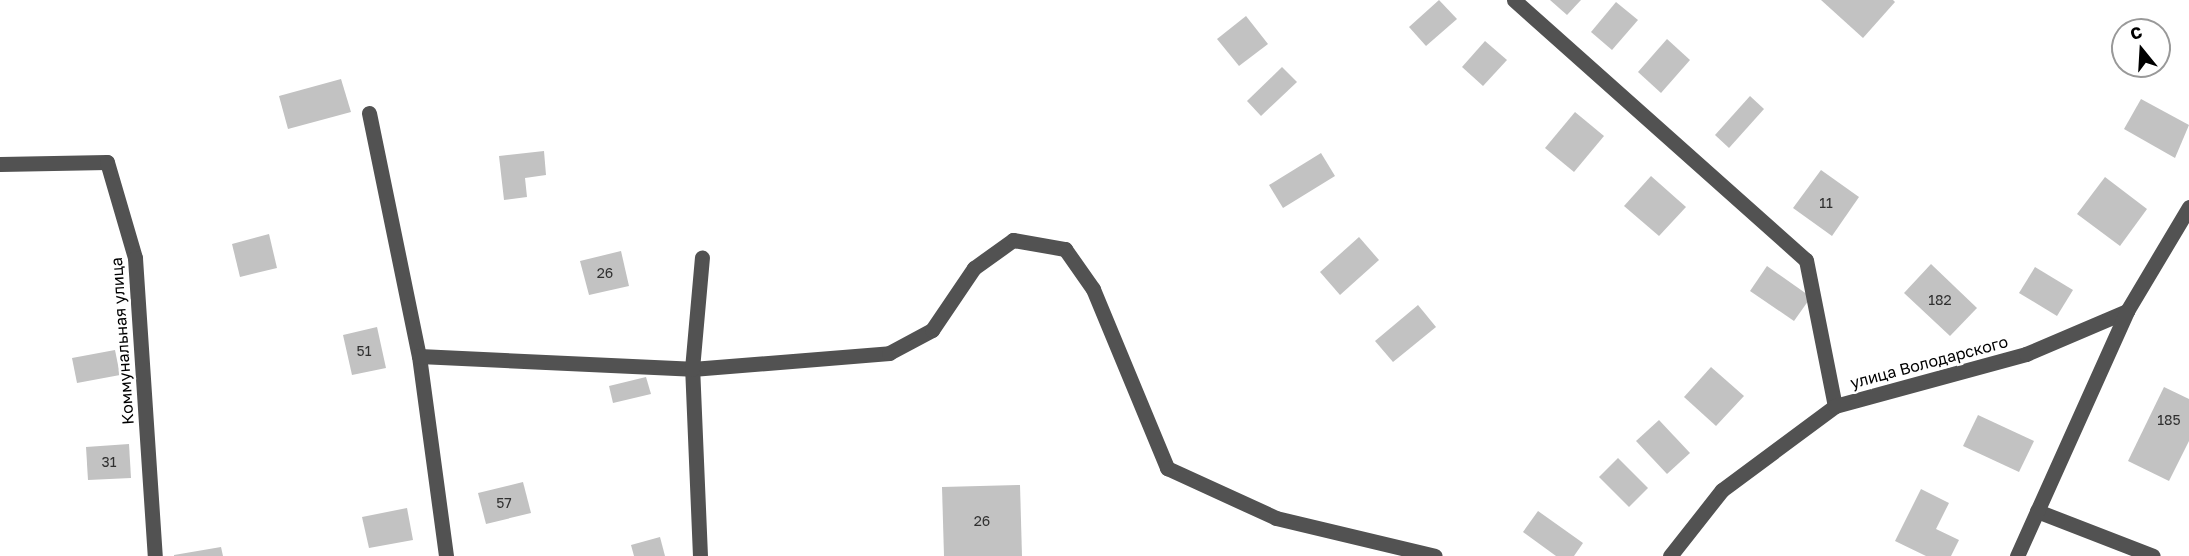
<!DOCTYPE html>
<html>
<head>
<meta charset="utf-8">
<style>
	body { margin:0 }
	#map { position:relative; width:2189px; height:556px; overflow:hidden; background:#fff; font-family:"Golos Text",sans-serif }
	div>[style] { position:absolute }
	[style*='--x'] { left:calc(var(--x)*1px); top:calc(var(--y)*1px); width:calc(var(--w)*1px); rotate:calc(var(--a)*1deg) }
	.building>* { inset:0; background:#c2c2c2 }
	.minor>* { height:15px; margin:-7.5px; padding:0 7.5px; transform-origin:7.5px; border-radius:7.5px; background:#525252 }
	span { translate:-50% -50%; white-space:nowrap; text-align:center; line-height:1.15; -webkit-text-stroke:5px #fff; paint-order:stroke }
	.number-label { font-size:14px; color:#303030 }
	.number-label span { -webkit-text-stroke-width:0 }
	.street-label { font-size:16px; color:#000 }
	.north { position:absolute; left:2111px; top:18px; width:60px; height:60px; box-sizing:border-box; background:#fff; border:2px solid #999; border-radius:50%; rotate:342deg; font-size:16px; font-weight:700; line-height:24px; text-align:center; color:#000 }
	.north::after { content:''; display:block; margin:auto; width:21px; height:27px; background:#000; clip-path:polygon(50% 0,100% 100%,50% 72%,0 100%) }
</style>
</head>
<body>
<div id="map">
	<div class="building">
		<i style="clip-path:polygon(1439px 0,1457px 19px,1426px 46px,1409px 27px)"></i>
		<i style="clip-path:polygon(1550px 0,1581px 0,1567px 15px)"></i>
		<i style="clip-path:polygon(1821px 0,1893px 0,1895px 2px,1863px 38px)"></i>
		<i style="clip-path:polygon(1616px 2px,1638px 20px,1612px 50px,1591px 32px)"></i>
		<i style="clip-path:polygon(1246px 16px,1268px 44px,1239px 66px,1217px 39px)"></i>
		<i style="clip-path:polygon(1667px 39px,1690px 60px,1661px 93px,1638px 72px)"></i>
		<i style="clip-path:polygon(1485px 41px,1507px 60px,1483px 86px,1462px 67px)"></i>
		<i style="clip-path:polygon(1282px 67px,1297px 82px,1261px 116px,1247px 101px)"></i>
		<i style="clip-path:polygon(341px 79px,351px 112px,288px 129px,279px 96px)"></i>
		<i style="clip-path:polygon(1750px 96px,1764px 109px,1729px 148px,1715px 135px)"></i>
		<i style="clip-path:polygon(2141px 99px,2189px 125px,2175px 158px,2124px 129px)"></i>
		<i style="clip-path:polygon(1575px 112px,1604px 136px,1574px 172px,1545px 148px)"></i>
		<i style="clip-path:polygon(544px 151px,546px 175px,525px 178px,527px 197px,504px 200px,499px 156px)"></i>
		<i style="clip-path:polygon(1321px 153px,1335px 176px,1283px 208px,1269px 185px)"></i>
		<i style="clip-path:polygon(1821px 170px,1859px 197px,1832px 236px,1793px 208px)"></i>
		<i style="clip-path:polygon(1651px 176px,1686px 207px,1659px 236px,1624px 206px)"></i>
		<i style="clip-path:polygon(2105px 177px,2147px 209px,2120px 246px,2077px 214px)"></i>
		<i style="clip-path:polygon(269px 234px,277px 268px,240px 277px,232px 244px)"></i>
		<i style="clip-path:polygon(1359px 237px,1379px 260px,1340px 295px,1320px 272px)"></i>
		<i style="clip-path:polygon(621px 251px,629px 286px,589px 295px,580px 261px)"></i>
		<i style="clip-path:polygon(1931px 264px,1977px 308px,1950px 336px,1904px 293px)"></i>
		<i style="clip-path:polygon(1767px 266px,1811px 297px,1794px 321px,1750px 291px)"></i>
		<i style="clip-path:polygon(2035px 267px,2073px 290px,2057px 316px,2019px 293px)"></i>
		<i style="clip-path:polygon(1418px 305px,1436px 327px,1393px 362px,1375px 341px)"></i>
		<i style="clip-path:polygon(377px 327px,386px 368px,352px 375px,343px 335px)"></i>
		<i style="clip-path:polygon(115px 350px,120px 375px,77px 383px,72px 358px)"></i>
		<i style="clip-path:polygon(1711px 367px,1744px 396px,1716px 426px,1684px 397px)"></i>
		<i style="clip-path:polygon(646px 377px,651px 394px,613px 403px,609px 386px)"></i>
		<i style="clip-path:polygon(2164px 387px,2189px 399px,2189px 441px,2169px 481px,2128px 461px)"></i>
		<i style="clip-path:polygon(1978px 415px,2034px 441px,2019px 472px,1963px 446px)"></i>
		<i style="clip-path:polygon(1659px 420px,1690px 453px,1667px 474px,1636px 441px)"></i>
		<i style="clip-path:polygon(129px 444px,131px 478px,88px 480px,86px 447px)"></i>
		<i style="clip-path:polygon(1618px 458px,1648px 488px,1629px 507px,1599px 477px)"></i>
		<i style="clip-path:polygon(523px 482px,531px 513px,486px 524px,478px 493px)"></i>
		<i style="clip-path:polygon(1020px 485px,1022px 556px,944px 556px,942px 487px)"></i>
		<i style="clip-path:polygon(1921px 489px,1949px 503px,1936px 529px,1959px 540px,1951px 556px,1926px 556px,1895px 541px)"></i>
		<i style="clip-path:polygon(407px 508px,413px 540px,369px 548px,362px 517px)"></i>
		<i style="clip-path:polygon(1538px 511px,1583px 543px,1574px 556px,1556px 556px,1523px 532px)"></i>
		<i style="clip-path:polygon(660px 537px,665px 556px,634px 556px,631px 545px)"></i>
		<i style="clip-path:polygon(221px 547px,223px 556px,174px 556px,174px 555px)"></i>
	</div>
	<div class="minor">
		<i style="--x:1514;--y:0;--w:391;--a:41.7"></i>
		<i style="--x:1806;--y:260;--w:149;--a:78.8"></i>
		<i style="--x:369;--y:113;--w:248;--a:78.4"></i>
		<i style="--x:419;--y:356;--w:202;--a:82.3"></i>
		<i style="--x:0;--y:164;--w:107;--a:-1.1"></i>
		<i style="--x:107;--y:162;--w:100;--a:73.7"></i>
		<i style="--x:135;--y:258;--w:299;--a:86.2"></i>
		<i style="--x:419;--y:356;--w:273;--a:2.7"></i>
		<i style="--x:692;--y:369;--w:198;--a:-4.6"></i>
		<i style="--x:889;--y:353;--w:49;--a:-28.1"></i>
		<i style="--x:932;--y:330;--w:75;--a:-55.9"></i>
		<i style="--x:974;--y:268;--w:48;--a:-35.7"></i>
		<i style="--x:1013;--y:240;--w:53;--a:9.8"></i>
		<i style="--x:1065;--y:249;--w:49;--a:55"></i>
		<i style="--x:1093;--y:289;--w:194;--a:67.5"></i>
		<i style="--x:1167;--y:468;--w:120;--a:24.6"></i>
		<i style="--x:1276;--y:518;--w:163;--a:13.4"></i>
		<i style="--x:2037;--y:511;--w:124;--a:21.2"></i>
		<i style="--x:700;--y:556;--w:187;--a:-92.4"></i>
		<i style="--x:692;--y:369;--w:112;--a:-84.9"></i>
		<i style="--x:1670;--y:556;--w:84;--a:-51.8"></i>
		<i style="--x:1722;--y:490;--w:141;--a:-36.6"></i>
		<i style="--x:1835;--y:406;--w:198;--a:-15.2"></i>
		<i style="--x:2026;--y:354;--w:110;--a:-23.1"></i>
		<i style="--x:2127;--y:311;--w:121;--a:-59.2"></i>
		<i style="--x:2017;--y:556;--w:269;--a:-65.8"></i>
	</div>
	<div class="number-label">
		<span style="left:1826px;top:203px">11</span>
		<span style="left:605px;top:273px">26</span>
		<span style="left:1940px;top:300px">182</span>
		<span style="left:364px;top:351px">51</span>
		<span style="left:2169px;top:420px">185</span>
		<span style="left:109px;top:462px">31</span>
		<span style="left:504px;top:503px">57</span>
		<span style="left:982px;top:521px">26</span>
	</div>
	<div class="street-label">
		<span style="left:122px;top:341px;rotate:-94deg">Коммунальная улица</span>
		<span style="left:1929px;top:362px;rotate:-15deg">улица Володарского</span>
	</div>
	<div class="north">С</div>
</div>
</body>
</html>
